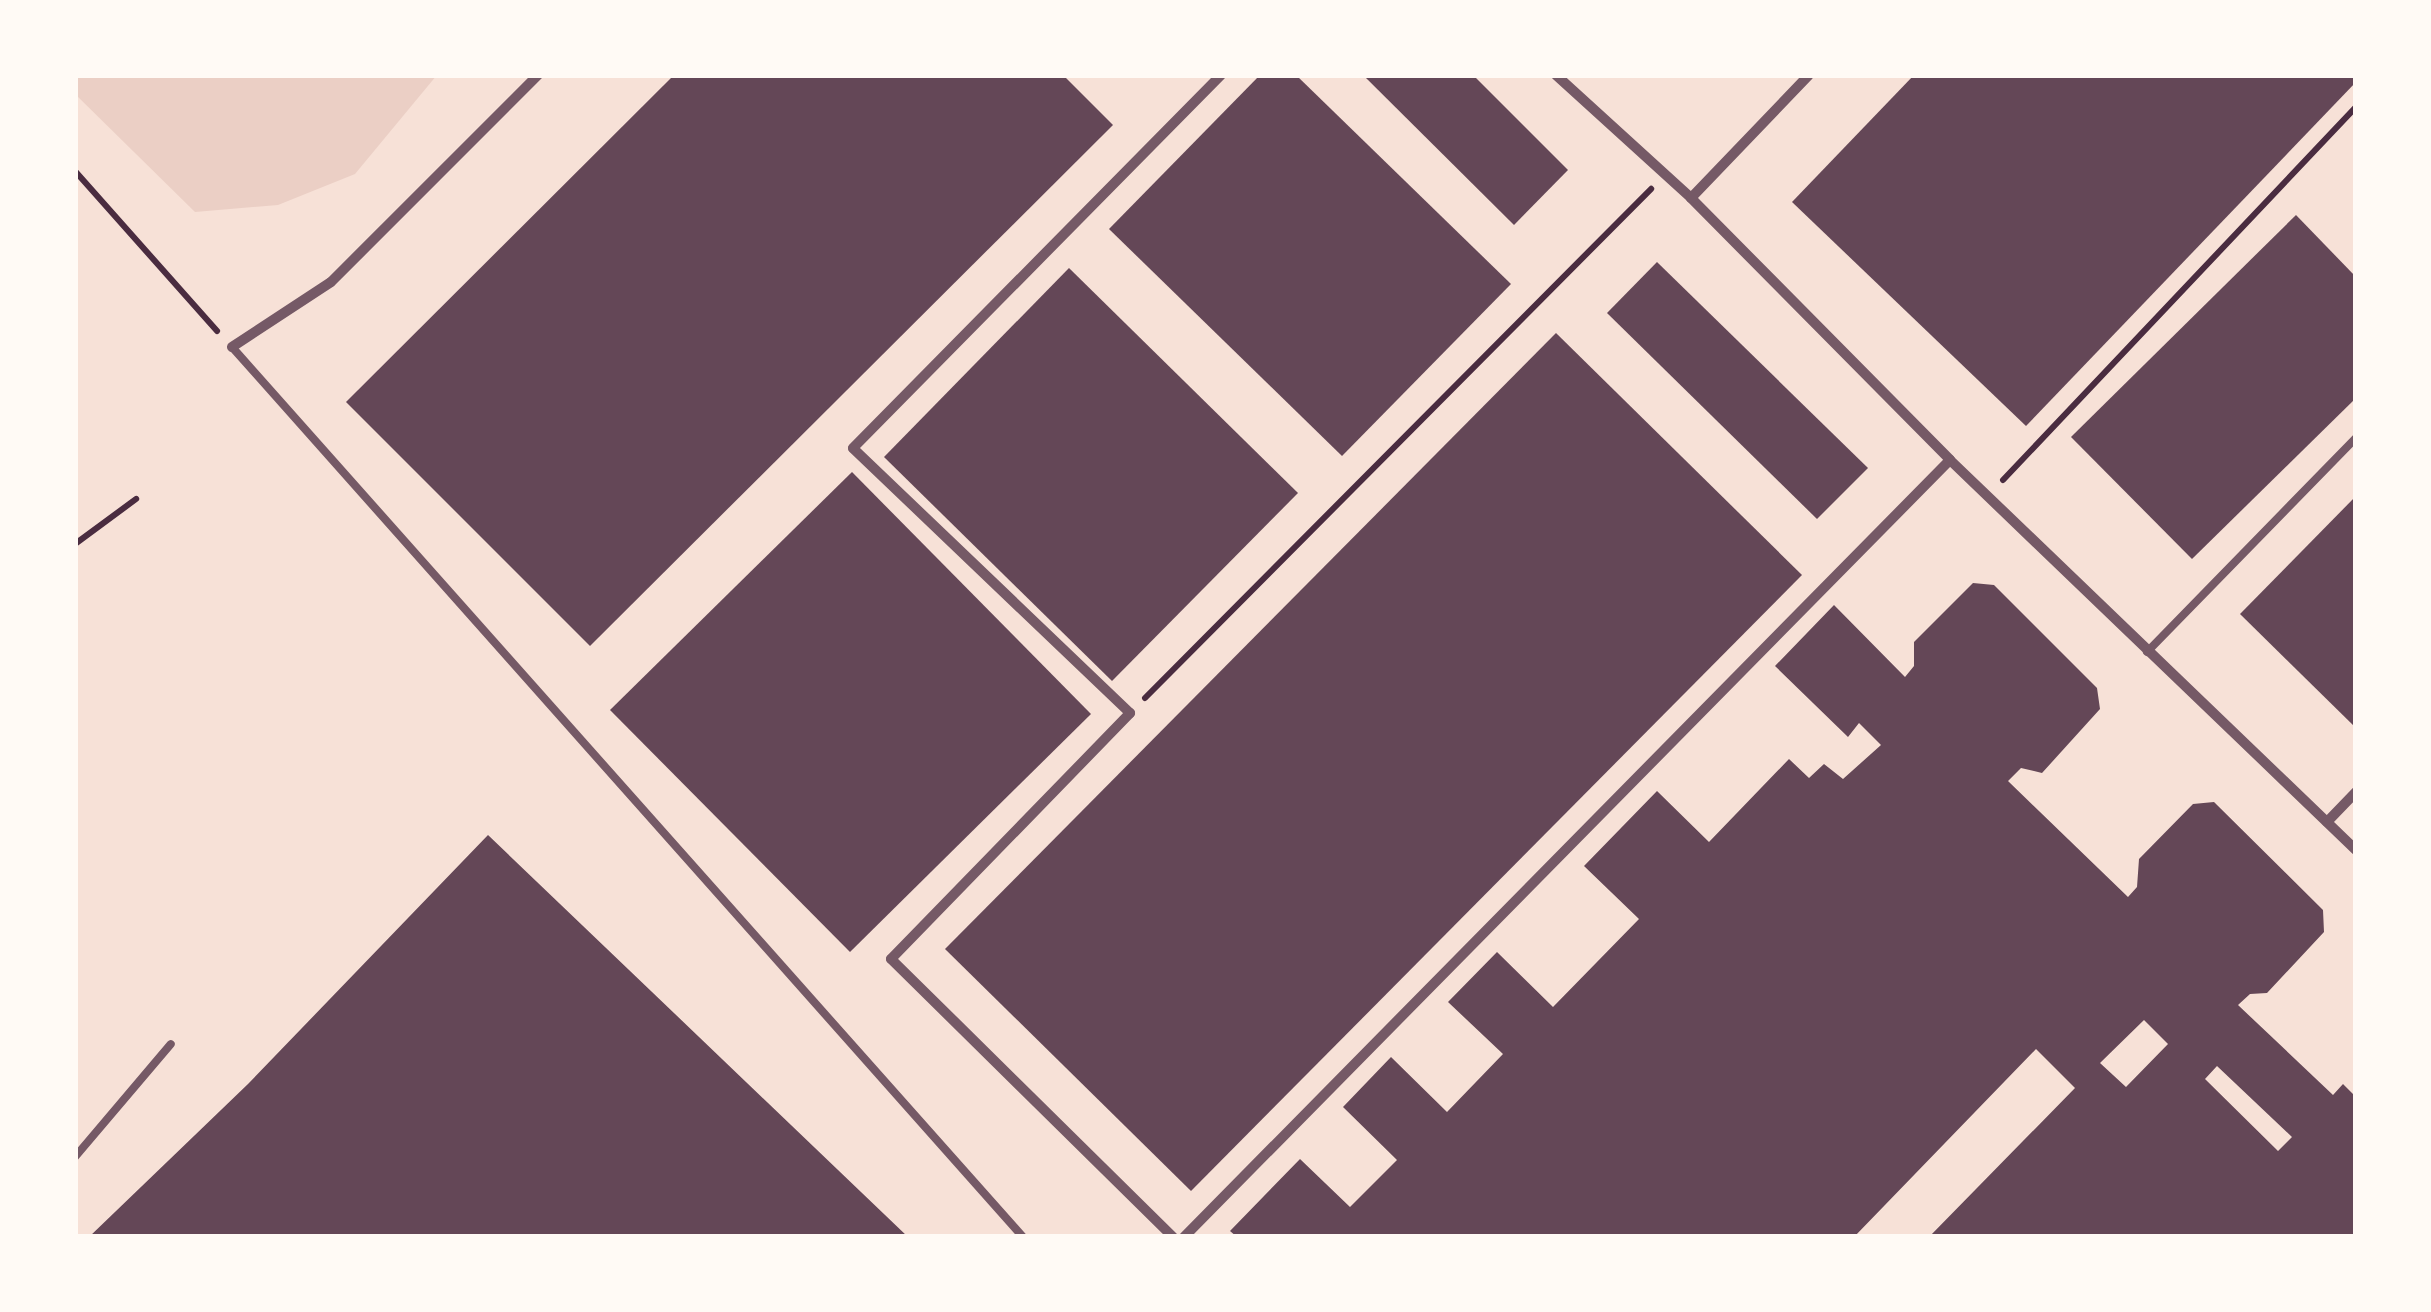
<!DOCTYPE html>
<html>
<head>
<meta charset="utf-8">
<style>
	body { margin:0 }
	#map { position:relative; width:2431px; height:1312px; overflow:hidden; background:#f7e1d7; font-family:Overpass,sans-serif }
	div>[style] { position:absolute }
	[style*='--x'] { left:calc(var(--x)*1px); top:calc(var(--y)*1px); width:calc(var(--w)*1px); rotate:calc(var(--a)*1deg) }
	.green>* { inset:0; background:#ebcfc5 }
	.building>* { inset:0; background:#644757 }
	.path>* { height:6px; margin:-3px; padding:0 3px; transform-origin:3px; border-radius:3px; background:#4a2c40 }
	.service>* { height:8px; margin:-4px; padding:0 4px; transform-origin:4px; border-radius:4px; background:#755966 }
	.minor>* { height:10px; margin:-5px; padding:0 5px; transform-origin:5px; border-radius:5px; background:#755966 }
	span { translate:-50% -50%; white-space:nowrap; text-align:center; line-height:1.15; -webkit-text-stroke:9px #fffaf5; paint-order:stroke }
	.frame { position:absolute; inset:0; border:78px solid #fffaf5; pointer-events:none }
</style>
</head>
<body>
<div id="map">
	<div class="green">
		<i style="clip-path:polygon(75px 75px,437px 75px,355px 174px,278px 205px,195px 212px,75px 94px)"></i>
	</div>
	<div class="building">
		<i style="clip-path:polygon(674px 75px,1063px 75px,1113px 125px,590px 646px,346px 402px)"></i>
		<i style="clip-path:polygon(1260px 75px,1296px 75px,1511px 284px,1342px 456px,1109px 229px)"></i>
		<i style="clip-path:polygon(1363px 75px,1473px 75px,1568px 170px,1514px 225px)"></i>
		<i style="clip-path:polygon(1914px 75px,2356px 75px,2356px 82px,2026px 426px,1792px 202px)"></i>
		<i style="clip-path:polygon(2296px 215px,2356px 277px,2356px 398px,2192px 559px,2071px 437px)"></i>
		<i style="clip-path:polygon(1657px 262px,1868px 468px,1817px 519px,1607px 313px)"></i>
		<i style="clip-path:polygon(1069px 268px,1298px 493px,1112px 681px,884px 457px)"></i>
		<i style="clip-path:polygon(1556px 333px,1802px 575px,1191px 1191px,945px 949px)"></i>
		<i style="clip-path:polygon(852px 472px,1091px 714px,850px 952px,610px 710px)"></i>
		<i style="clip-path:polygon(2356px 496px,2356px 728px,2240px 614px)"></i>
		<i style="clip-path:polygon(evenodd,1973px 583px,1994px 585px,2097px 688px,2100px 709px,2042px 773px,2021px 768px,2008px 781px,2128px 897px,2137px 887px,2139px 859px,2193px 804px,2214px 802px,2323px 910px,2324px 932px,2267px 993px,2250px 994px,2238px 1005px,2333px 1095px,2343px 1084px,2356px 1097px,2356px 1237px,1929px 1237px,2075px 1088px,2036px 1049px,1854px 1237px,1237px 1237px,1230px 1231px,1300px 1159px,1350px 1207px,1397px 1160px,1343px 1107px,1391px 1057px,1447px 1112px,1503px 1054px,1448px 1002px,1497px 952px,1553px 1007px,1639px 919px,1584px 866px,1657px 791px,1709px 842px,1789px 759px,1809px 778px,1824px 764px,1843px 779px,1881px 745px,1859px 723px,1848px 737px,1775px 666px,1834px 605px,1905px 677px,1914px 666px,1914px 642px,1973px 583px,2144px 1020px,2168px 1044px,2126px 1087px,2100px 1063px,2144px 1020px,1973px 583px,2217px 1066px,2292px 1137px,2278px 1151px,2205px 1079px,2217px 1066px)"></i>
		<i style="clip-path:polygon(488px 835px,908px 1237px,89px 1237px,248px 1084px)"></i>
	</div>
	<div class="path">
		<i style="--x:75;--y:171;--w:214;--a:48.4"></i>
		<i style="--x:2003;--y:480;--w:514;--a:-46.58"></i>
		<i style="--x:75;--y:544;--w:76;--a:-36.4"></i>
		<i style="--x:1145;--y:698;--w:718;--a:-45.17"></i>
	</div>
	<div class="service">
		<i style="--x:232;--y:347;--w:1191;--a:48.37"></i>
		<i style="--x:2147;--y:652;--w:299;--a:-45.7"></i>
		<i style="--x:75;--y:1157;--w:148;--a:-49.7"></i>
	</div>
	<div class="minor">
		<i style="--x:1556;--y:75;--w:183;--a:42.3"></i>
		<i style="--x:1691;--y:198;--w:368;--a:45.3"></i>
		<i style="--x:1950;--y:460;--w:563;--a:43.85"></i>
		<i style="--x:1691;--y:198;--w:170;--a:-46.2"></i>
		<i style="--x:232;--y:347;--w:118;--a:-33.3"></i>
		<i style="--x:331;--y:282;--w:293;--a:-45"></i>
		<i style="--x:2327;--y:822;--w:42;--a:-46"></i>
		<i style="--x:1173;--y:1237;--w:396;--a:-135.4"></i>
		<i style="--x:891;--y:959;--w:343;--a:-45.8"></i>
		<i style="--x:1130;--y:713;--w:383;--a:-136.3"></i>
		<i style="--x:853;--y:448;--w:524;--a:-45.39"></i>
		<i style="--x:1184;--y:1237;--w:1091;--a:-45.41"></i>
	</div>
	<div class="frame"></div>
</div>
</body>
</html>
